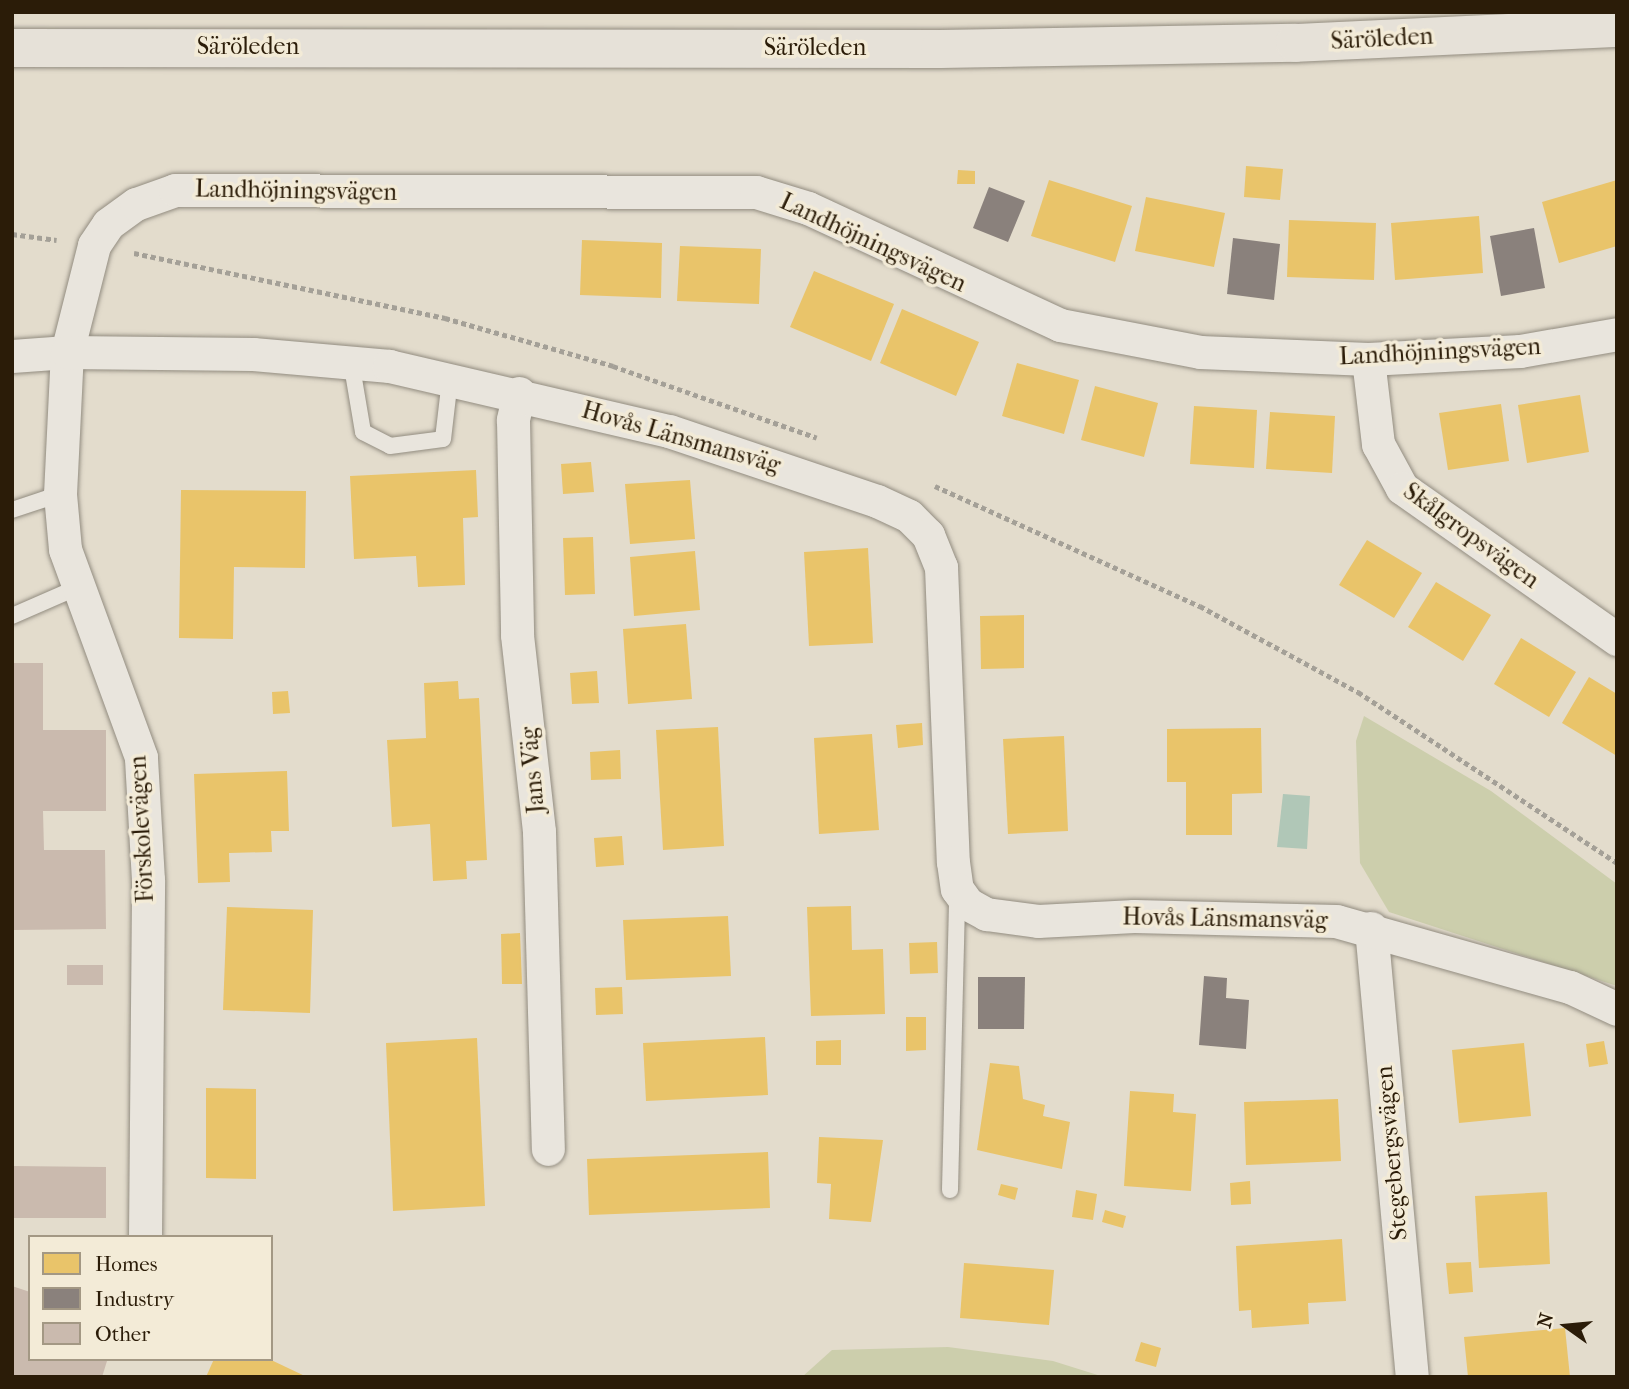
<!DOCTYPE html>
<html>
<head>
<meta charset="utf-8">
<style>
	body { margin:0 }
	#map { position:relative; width:1629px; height:1389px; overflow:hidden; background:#e3dccc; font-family:"IM FELL French Canon",serif }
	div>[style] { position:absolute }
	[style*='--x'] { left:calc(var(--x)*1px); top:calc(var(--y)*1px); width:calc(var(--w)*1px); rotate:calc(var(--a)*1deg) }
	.green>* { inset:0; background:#ccceac }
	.water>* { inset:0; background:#b0c7b7 }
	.homes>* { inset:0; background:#e9c46a }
	.industry>* { inset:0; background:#8a817c }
	.building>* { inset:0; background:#cabaae }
	.path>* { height:4.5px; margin-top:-2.25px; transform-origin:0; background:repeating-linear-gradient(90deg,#a4a097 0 5px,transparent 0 8.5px) }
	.roads { filter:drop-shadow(0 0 2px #928c80) drop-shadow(0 0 2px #928c80) }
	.lane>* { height:16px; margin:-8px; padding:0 8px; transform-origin:8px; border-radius:8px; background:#e9e5dd }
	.street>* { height:33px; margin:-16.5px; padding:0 16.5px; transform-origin:16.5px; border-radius:16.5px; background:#e9e5dd }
	.primary>* { height:38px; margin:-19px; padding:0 19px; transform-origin:19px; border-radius:19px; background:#e6e1d8 }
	span { translate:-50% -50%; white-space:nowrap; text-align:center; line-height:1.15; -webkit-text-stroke:7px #f3ebd7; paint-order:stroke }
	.street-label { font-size:24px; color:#2b1c08 }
	.frame { position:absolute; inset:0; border:14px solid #2b1c08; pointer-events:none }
	.legend { position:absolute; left:28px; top:1235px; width:245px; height:126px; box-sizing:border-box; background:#f3ebd7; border:2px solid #a39884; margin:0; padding:9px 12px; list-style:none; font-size:21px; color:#2b1c08 }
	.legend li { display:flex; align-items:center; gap:14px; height:35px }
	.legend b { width:35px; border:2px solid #a39884 }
	.north { position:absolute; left:1531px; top:1291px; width:70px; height:70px; -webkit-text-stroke:5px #f3ebd7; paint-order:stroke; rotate:285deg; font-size:19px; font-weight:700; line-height:28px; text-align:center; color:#2b1c08 }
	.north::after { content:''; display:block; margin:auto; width:24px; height:32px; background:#2b1c08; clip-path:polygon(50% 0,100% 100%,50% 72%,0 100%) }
</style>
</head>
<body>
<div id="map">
	<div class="green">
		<i style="clip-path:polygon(1364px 716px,1491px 791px,1617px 884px,1617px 986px,1389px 912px,1360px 863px,1356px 741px)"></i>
		<i style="clip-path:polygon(948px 1347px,1053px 1361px,1104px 1377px,802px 1377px,832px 1350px)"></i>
	</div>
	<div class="water">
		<i style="clip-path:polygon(1283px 794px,1310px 796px,1307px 849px,1277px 847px)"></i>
	</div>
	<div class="homes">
		<i style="clip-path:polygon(1246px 166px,1283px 169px,1280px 200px,1244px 197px)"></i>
		<i style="clip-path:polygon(958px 170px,975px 171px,975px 184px,957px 184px)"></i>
		<i style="clip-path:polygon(1049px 180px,1132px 206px,1115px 262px,1031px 236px)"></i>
		<i style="clip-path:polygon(1617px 180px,1617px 246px,1559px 263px,1542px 202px)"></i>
		<i style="clip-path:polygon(1146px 197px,1225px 213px,1214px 267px,1135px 251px)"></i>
		<i style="clip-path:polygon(1479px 216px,1483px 273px,1395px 280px,1391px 223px)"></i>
		<i style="clip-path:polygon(1289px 220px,1376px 223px,1374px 280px,1287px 277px)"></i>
		<i style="clip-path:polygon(582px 240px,662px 243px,661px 298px,580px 295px)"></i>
		<i style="clip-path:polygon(680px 246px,761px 249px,759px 304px,677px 301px)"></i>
		<i style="clip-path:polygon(814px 271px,894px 304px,871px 361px,790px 327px)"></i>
		<i style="clip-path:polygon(902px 309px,979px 342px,956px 396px,880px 363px)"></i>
		<i style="clip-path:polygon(1017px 363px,1079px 380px,1064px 434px,1002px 416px)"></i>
		<i style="clip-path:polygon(1095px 386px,1158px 403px,1144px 457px,1081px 440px)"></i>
		<i style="clip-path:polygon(1580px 395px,1589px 452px,1527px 463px,1518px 405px)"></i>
		<i style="clip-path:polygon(1501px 404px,1509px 461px,1448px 470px,1439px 413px)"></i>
		<i style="clip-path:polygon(1194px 406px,1257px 410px,1254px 468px,1190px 464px)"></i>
		<i style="clip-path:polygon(1270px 412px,1335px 416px,1332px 473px,1266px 469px)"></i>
		<i style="clip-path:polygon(591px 462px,594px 492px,563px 494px,561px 464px)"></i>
		<i style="clip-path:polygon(476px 470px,478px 517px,463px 518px,465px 585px,418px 587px,416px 556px,354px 559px,350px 476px)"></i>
		<i style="clip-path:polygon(690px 480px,695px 539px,630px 544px,625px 484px)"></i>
		<i style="clip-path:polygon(181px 490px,306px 491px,305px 568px,234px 567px,233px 639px,179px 638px)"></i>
		<i style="clip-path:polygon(593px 537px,595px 594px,565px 595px,563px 538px)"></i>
		<i style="clip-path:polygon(1367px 540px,1422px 573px,1394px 618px,1339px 585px)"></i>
		<i style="clip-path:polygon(868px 548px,873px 643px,809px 646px,804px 552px)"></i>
		<i style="clip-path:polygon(695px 551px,700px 610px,634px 616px,630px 557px)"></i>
		<i style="clip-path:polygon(1436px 582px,1491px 615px,1463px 661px,1408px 627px)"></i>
		<i style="clip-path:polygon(1024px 615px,1024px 668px,981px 669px,980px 616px)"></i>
		<i style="clip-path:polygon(686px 624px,692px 699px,628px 704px,623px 629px)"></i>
		<i style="clip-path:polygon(1521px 638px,1576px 672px,1549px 717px,1494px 684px)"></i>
		<i style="clip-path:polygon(597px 671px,599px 703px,572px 704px,570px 673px)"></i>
		<i style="clip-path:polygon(1589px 677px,1617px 694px,1617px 756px,1562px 723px)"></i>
		<i style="clip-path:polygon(458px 681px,459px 699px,479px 698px,487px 860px,466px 861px,467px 879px,433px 881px,430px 824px,392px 827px,387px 740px,426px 738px,424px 683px)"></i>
		<i style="clip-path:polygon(288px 691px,290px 713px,273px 714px,272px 692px)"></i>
		<i style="clip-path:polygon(922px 723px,923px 745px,898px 748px,896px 725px)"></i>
		<i style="clip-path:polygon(718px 727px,724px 846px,663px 850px,656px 730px)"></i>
		<i style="clip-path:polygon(1261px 728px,1262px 793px,1232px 794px,1232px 835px,1186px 835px,1186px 782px,1167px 782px,1167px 729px)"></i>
		<i style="clip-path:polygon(872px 734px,879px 830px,819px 834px,814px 738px)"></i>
		<i style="clip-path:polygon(1064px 736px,1068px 831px,1008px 834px,1003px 739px)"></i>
		<i style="clip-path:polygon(620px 750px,621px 779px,591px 780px,590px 752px)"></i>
		<i style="clip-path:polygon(287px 771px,289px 831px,271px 831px,272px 852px,229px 853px,230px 882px,198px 883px,194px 774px)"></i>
		<i style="clip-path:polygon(622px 836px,624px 865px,596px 867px,594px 838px)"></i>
		<i style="clip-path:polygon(851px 906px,852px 950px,883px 949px,885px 1014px,811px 1016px,807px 907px)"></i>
		<i style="clip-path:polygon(227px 907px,313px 910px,310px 1013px,223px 1010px)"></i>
		<i style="clip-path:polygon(728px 916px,731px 976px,626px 980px,623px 920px)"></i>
		<i style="clip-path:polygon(520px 933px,522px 984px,502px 984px,501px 934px)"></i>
		<i style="clip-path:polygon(937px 942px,938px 973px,910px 974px,909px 943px)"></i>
		<i style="clip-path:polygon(622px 987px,623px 1014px,596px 1015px,595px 988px)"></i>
		<i style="clip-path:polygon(906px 1017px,926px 1017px,926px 1050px,906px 1051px)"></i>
		<i style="clip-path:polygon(765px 1037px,768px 1095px,646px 1101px,643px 1043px)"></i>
		<i style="clip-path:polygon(477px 1038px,485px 1206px,393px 1211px,386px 1043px)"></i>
		<i style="clip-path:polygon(841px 1040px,841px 1065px,816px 1065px,816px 1041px)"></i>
		<i style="clip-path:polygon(1604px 1041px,1608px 1064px,1589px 1067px,1586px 1044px)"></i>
		<i style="clip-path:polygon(1524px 1043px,1531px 1116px,1459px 1123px,1452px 1050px)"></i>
		<i style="clip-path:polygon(990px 1063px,1019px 1066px,1023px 1099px,1045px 1105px,1043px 1116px,1070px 1122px,1062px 1169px,977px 1150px)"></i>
		<i style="clip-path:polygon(206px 1088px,256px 1089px,256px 1179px,206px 1178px)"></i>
		<i style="clip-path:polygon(1130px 1091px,1174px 1094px,1173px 1112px,1196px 1114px,1191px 1191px,1124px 1186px)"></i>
		<i style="clip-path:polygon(1338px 1099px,1341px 1161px,1246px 1165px,1244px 1102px)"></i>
		<i style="clip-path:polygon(819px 1137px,883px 1140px,871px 1222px,829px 1219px,831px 1184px,817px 1183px)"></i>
		<i style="clip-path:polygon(768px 1152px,770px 1208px,589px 1215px,587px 1159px)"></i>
		<i style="clip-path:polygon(1250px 1181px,1251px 1204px,1231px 1205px,1230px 1183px)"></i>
		<i style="clip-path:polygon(1001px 1184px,1018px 1188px,1015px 1200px,998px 1195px)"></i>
		<i style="clip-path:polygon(1076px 1190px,1097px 1194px,1093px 1220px,1072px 1217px)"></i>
		<i style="clip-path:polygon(1547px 1192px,1550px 1264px,1479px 1268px,1475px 1196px)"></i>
		<i style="clip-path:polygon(1105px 1210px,1126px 1216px,1123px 1228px,1102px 1222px)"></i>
		<i style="clip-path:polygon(1342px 1239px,1346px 1301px,1308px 1303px,1309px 1324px,1252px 1328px,1251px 1310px,1239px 1311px,1236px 1246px)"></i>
		<i style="clip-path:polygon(1471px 1262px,1473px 1292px,1449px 1294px,1446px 1263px)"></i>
		<i style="clip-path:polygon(964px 1263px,1054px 1270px,1049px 1325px,960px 1318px)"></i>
		<i style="clip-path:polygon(1565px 1328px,1570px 1377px,1468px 1377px,1464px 1337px)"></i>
		<i style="clip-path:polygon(1141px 1342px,1161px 1348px,1156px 1367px,1135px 1361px)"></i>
		<i style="clip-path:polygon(214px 1359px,269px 1359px,307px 1377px,206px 1377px)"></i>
	</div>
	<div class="industry">
		<i style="clip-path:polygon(989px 187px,1025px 201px,1008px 242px,973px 228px)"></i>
		<i style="clip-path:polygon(1534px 228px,1545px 288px,1501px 296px,1490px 236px)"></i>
		<i style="clip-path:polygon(1233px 238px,1280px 244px,1274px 300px,1227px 294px)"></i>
		<i style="clip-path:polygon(1204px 976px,1227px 978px,1226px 998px,1249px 1000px,1246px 1049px,1199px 1045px)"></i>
		<i style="clip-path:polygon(978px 977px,1025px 977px,1024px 1029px,978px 1029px)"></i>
	</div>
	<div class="building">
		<i style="clip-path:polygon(12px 663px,43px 663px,43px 730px,106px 730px,106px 811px,43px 811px,44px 850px,105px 850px,106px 929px,12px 930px)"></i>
		<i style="clip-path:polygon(67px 965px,103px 965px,103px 985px,67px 985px)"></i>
		<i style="clip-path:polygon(12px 1166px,106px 1167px,106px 1218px,12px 1218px)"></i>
		<i style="clip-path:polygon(12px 1286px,30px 1292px,30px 1359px,102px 1359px,107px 1361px,102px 1377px,12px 1377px)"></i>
	</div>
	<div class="path">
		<i style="--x:12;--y:234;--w:45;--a:7.6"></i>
		<i style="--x:134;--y:253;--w:318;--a:11.8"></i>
		<i style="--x:445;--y:318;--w:175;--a:15.9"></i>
		<i style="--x:613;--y:366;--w:216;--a:19.4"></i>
		<i style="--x:935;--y:486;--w:291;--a:24.4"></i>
		<i style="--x:1200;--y:606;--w:180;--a:28.6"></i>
		<i style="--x:1358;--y:692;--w:310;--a:33.4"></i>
	</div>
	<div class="roads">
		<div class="lane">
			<i style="--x:351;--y:361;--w:72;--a:80.4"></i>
			<i style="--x:363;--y:432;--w:30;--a:27"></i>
			<i style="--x:390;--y:446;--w:53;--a:-7.5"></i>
			<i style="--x:443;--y:439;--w:60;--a:-83.3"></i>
			<i style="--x:12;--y:510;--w:51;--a:-18.4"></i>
			<i style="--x:12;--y:616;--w:70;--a:-23.6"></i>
			<i style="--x:950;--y:1190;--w:295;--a:-88.6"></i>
		</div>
		<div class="street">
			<i style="--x:12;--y:356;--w:55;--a:-4.2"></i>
			<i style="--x:67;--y:352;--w:110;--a:-75.8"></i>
			<i style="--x:94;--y:245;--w:25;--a:-56"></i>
			<i style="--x:108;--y:224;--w:34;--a:-36"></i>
			<i style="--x:136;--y:204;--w:41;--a:-19.7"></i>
			<i style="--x:175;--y:190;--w:581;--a:0.2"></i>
			<i style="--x:756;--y:192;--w:54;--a:17.1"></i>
			<i style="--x:808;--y:208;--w:278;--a:24.9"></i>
			<i style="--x:1060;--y:325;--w:143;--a:10.9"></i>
			<i style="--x:1200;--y:352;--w:168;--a:2.4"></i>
			<i style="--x:1368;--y:359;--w:152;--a:-3"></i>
			<i style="--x:1520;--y:351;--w:98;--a:-9.9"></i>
			<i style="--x:1368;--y:359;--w:86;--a:83.3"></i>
			<i style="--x:1378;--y:444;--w:50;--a:61.4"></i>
			<i style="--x:1402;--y:488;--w:263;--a:35.1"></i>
			<i style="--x:519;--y:393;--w:28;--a:103"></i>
			<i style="--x:513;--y:420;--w:215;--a:88.9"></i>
			<i style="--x:517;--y:635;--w:198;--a:83.6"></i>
			<i style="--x:539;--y:832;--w:317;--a:88.4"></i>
			<i style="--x:1371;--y:928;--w:451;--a:84.8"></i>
			<i style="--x:145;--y:1237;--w:357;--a:-89.5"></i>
			<i style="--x:148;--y:880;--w:123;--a:-93.3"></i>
			<i style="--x:141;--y:757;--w:221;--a:-110.1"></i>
			<i style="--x:65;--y:549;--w:55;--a:-95.2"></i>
			<i style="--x:60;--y:494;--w:142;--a:-87.2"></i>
			<i style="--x:67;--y:352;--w:186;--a:0.6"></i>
			<i style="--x:253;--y:354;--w:137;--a:5"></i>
			<i style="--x:389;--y:366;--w:287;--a:13.1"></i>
			<i style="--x:669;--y:431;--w:219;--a:18.6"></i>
			<i style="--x:877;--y:501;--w:35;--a:25"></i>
			<i style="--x:909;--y:516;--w:27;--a:45"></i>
			<i style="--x:928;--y:535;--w:35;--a:68"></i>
			<i style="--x:941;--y:567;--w:295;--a:87.7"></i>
			<i style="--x:953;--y:862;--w:27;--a:82"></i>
			<i style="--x:957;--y:889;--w:19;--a:54"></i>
			<i style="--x:968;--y:904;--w:21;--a:29"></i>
			<i style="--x:986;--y:914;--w:52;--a:7.7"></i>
			<i style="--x:1038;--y:921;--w:96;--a:-3"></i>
			<i style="--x:1134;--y:916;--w:202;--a:1.4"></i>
			<i style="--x:1336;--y:921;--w:243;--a:15.8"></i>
			<i style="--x:1570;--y:987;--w:52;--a:25.1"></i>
		</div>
		<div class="primary">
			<i style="--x:12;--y:48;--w:928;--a:0.06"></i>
			<i style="--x:940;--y:49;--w:355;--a:-1"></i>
			<i style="--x:1295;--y:43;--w:322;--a:-2.7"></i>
		</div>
	</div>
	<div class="street-label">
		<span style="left:1382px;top:39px;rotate:-3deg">Säröleden</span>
		<span style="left:248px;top:47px">Säröleden</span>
		<span style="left:815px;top:48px">Säröleden</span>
		<span style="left:296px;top:191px;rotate:1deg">Landhöjningsvägen</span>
		<span style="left:873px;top:243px;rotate:25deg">Landhöjningsvägen</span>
		<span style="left:1440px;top:352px;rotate:-3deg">Landhöjningsvägen</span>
		<span style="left:681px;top:438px;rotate:16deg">Hovås Länsmansväg</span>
		<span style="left:1471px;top:536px;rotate:36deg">Skålgropsvägen</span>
		<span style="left:533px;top:770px;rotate:-95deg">Jans Väg</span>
		<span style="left:142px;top:829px;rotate:-93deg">Förskolevägen</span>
		<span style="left:1225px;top:919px;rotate:1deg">Hovås Länsmansväg</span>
		<span style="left:1392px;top:1153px;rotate:-95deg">Stegebergsvägen</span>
	</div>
	<div class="frame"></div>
	<ul class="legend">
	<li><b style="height:19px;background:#e9c46a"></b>Homes</li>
	<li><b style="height:19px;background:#8a817c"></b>Industry</li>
	<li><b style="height:19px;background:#cabaae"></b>Other</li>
	</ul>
	<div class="north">N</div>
</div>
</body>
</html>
